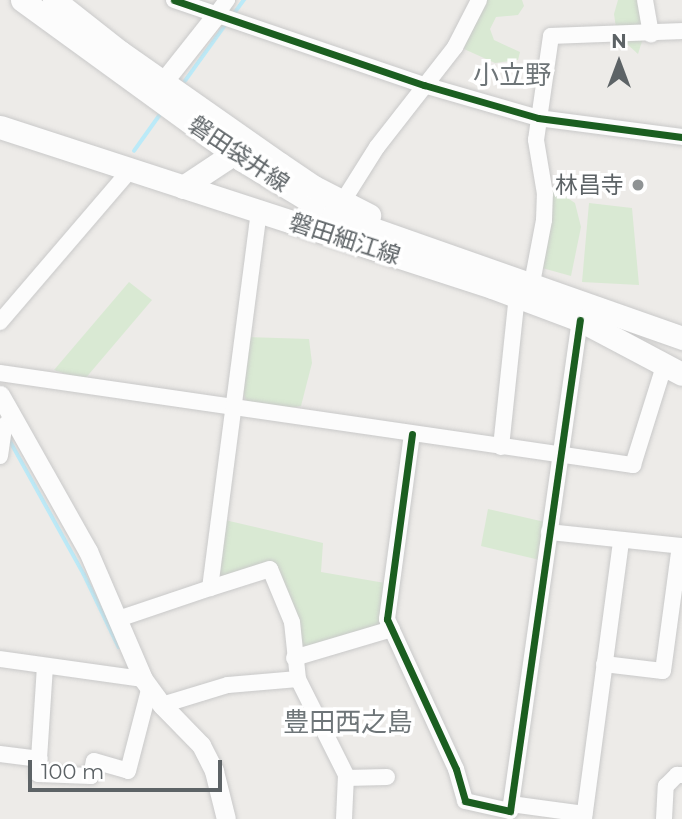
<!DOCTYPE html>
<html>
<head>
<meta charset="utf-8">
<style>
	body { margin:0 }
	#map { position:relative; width:682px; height:819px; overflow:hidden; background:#edebe8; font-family:Montserrat,"Noto Sans JP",sans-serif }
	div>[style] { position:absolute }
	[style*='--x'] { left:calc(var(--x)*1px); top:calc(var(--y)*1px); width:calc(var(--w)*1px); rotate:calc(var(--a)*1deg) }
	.green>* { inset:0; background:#d9e9d3 }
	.stream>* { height:3.5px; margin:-1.75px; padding:0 1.75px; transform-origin:1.75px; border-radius:1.75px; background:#bbeaf8 }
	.roads { filter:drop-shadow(0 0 2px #c9c9c9) drop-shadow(0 0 2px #c9c9c9) }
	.minor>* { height:16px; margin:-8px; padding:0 8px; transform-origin:8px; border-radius:8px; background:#fcfcfc }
	.tertiary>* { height:19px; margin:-9.5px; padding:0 9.5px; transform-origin:9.5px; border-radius:9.5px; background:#fcfcfc }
	.secondary>* { height:23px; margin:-11.5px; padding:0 11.5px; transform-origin:11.5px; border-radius:11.5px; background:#fcfcfc }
	.cycleway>* { height:7px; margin:-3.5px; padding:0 3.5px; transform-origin:3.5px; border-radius:3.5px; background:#1b5e20 }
	.dots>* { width:19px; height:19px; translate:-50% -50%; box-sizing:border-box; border:4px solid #fff; border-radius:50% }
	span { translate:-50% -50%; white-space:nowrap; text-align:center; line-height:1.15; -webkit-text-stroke:7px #fff; paint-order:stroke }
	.street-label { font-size:23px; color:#5d6366 }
	.poi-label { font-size:23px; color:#5d6366 }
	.right { translate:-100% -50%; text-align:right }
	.quarter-label { font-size:26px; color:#6e7578 }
	.north { position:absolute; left:584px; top:28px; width:70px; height:70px; -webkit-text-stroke:5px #fff; paint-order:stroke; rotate:0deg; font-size:19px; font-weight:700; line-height:28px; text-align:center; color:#5d6366 }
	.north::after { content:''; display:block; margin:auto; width:24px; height:32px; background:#5d6366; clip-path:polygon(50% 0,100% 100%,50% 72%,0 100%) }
	.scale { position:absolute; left:28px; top:760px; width:194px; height:32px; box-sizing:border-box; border:4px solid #5d6366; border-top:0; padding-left:9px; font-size:21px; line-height:24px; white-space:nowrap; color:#5d6366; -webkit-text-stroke:5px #fff; paint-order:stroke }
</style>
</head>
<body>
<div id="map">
	<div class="green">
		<i style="clip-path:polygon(483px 0,522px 0,524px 6px,518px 15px,496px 17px,490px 29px,494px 40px,520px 52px,518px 60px,495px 63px,464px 49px,468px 31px)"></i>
		<i style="clip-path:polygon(618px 0,645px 0,644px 35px,638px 54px,617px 35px,614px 14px)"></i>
		<i style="clip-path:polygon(548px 185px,575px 203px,581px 227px,571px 276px,535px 266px)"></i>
		<i style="clip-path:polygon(589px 203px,632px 208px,639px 285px,582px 282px)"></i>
		<i style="clip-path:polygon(129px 282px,152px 300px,84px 380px,54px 370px)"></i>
		<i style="clip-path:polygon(244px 337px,309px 339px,312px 363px,301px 406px,284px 409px,248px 407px,243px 391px)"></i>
		<i style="clip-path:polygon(488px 509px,549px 523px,544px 561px,481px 546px)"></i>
		<i style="clip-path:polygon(225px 520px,323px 543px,321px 572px,385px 583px,390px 624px,294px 654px,270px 569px,215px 587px)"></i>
	</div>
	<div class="stream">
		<i style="--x:233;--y:15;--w:19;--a:-54"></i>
		<i style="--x:185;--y:81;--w:70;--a:-54.3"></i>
		<i style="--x:134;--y:151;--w:43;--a:-54.5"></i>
		<i style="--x:8;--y:437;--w:157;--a:61"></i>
		<i style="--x:84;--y:574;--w:81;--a:64.4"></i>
	</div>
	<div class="roads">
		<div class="minor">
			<i style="--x:174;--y:0;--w:264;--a:18.8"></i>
			<i style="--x:424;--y:85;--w:119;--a:16.1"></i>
			<i style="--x:538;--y:118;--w:145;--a:7.5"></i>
			<i style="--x:645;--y:0;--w:35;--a:80"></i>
			<i style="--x:216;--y:15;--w:19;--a:-54"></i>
			<i style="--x:343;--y:201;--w:64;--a:-57.8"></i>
			<i style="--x:377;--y:147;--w:127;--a:-52"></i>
			<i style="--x:455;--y:47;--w:53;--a:-62.9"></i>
			<i style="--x:532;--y:283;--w:64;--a:-79.2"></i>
			<i style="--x:544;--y:220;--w:26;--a:-88"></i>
			<i style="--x:545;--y:194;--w:55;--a:-99.5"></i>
			<i style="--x:536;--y:140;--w:105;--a:-81.8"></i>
			<i style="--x:551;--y:36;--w:131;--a:-2.2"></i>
			<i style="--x:0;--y:322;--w:201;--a:-49.4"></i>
			<i style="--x:0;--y:373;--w:640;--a:8.27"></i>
			<i style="--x:633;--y:465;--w:107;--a:-72.6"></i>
			<i style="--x:412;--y:434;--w:187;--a:97.7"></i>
			<i style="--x:387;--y:619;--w:165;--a:65.3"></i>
			<i style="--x:456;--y:769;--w:33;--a:74"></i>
			<i style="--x:465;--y:801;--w:46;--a:12.5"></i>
			<i style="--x:510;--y:811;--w:496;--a:-81.9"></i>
			<i style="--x:501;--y:447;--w:152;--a:-84"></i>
			<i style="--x:0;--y:456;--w:30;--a:-82"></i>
			<i style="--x:4;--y:426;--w:12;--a:-42"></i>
			<i style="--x:549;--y:532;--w:134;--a:6"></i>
			<i style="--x:118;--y:619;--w:97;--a:-18.6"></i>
			<i style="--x:210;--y:588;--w:379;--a:-82.6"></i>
			<i style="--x:294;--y:658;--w:102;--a:-16.5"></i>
			<i style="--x:0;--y:659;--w:144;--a:8"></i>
			<i style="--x:604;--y:664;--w:59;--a:6.8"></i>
			<i style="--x:663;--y:671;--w:126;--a:-82.3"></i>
			<i style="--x:45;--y:666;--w:108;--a:93.7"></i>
			<i style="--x:38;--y:774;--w:53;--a:2.2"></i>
			<i style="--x:91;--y:776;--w:15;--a:-79"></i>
			<i style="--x:94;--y:761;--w:35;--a:16"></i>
			<i style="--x:128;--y:771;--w:84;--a:-75.5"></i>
			<i style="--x:298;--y:679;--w:107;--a:63.4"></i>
			<i style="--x:346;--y:775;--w:44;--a:92.6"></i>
			<i style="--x:162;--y:705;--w:69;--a:-16.9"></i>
			<i style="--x:228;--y:685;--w:70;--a:-4.9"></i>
			<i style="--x:298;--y:679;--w:57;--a:-96"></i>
			<i style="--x:292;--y:622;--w:57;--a:-112.5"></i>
			<i style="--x:270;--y:569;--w:63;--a:162.4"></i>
			<i style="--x:0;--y:754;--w:40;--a:7.1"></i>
			<i style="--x:346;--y:778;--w:41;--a:-1.4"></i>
			<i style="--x:511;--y:804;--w:74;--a:7.8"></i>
			<i style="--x:584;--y:819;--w:281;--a:-82.4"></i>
			<i style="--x:664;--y:819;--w:33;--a:-87"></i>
			<i style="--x:666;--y:786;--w:16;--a:-45"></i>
			<i style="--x:677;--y:775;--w:5;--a:0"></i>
		</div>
		<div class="tertiary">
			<i style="--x:163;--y:82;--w:85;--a:-51.7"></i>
			<i style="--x:0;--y:395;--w:179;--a:60.6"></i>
			<i style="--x:88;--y:551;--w:139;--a:66.7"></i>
			<i style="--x:143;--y:679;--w:32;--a:54"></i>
			<i style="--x:162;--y:705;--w:56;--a:45.7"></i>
			<i style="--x:201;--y:745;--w:29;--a:63"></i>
			<i style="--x:214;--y:771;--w:49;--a:76"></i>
		</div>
		<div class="secondary">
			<i style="--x:22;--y:0;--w:272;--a:36"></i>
			<i style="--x:242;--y:160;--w:106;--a:31.1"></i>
			<i style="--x:333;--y:215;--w:370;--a:19.4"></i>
			<i style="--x:54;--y:0;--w:84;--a:38.2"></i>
			<i style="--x:120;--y:52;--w:195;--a:35"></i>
			<i style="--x:280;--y:164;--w:41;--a:34.1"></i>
			<i style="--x:314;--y:187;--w:62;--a:27"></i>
			<i style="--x:0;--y:127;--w:517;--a:18.01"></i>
			<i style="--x:492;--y:287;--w:94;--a:20.6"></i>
			<i style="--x:580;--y:320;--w:115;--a:27.9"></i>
			<i style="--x:183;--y:187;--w:71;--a:-33.5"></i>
		</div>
	</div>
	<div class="cycleway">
		<i style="--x:174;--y:0;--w:264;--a:18.8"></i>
		<i style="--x:424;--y:85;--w:119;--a:16.1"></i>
		<i style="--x:538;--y:118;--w:145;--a:7.5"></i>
		<i style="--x:412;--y:434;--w:187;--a:97.7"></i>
		<i style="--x:387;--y:619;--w:165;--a:65.3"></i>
		<i style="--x:456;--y:769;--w:33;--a:74"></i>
		<i style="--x:465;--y:801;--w:46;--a:12.5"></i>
		<i style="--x:510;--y:811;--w:496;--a:-81.9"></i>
	</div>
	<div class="dots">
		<i style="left:638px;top:185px;background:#8f9394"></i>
	</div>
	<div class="street-label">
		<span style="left:239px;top:154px;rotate:34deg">磐田袋井線</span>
		<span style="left:345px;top:239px;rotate:18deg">磐田細江線</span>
	</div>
	<div class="poi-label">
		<span class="right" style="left:624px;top:185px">林昌寺</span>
	</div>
	<div class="quarter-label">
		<span style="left:512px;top:76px">小立野</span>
		<span style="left:348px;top:723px">豊田西之島</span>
	</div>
	<div class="north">N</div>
	<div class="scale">100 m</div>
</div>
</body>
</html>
